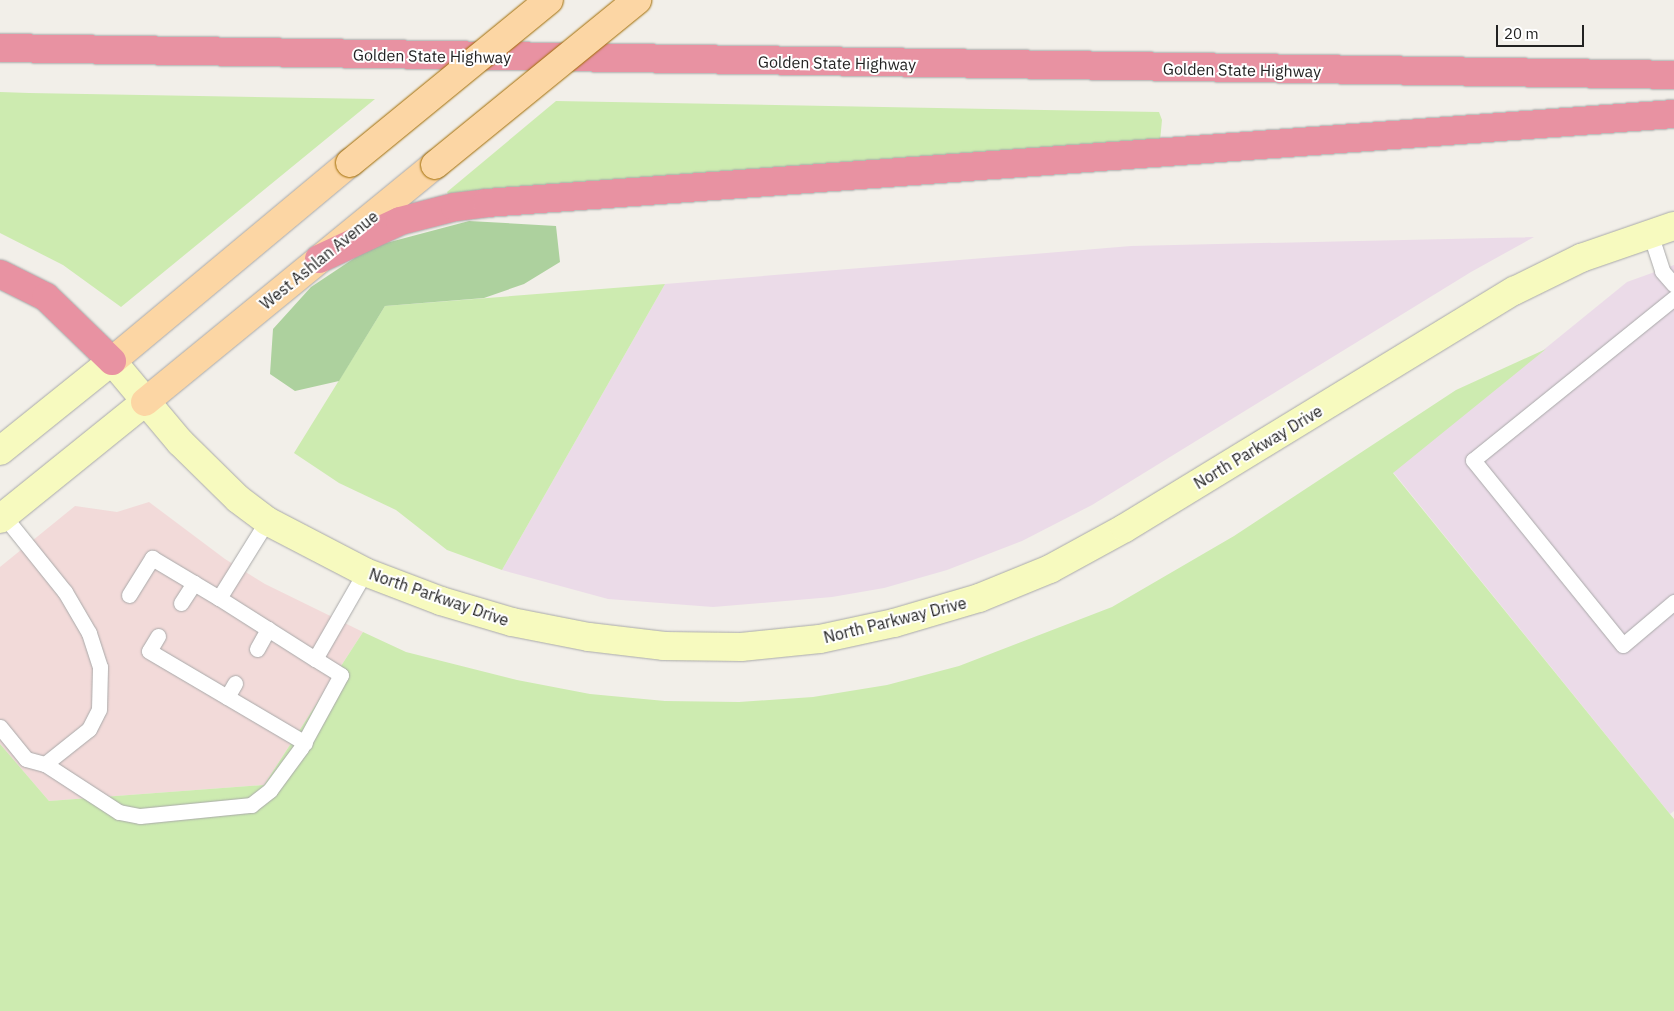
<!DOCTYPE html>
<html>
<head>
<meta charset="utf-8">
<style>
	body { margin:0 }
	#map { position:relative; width:1674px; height:1011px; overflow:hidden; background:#f2efe9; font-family:"IBM Plex Sans",sans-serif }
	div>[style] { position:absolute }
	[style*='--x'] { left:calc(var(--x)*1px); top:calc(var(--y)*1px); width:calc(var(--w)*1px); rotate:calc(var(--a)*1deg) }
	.commercial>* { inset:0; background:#f2dad9 }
	.industrial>* { inset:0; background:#ebdbe8 }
	.grass>* { inset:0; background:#cdebb0 }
	.forest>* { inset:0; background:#add19e }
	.roads { filter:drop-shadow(0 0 1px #a9a9a9) drop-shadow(0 0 1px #a9a9a9) }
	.lane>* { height:15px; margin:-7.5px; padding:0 7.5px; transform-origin:7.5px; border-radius:7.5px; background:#fff }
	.secondary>* { height:28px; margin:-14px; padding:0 14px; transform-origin:14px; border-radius:14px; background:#f7fabf }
	.primary>* { height:28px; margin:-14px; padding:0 14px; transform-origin:14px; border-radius:14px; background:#fcd6a4 }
	.highway>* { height:28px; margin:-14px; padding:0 14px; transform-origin:14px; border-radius:14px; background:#e892a2 }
	.bridges { filter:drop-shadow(0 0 1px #a06b00) drop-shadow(0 0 1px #a06b00) }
	.primary-bridge>* { height:28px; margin:-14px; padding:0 14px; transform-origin:14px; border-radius:14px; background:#fcd6a4 }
	span { translate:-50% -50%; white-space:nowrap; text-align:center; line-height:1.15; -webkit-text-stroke:4px #fff; paint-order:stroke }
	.street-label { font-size:16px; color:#222 }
	.scale { position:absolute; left:1496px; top:25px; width:88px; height:22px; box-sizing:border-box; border:2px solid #222; border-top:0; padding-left:6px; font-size:15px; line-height:18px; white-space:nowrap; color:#222; -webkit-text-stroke:4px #fff; paint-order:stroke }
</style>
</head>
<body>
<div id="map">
	<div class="commercial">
		<i style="clip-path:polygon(149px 502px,225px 559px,265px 584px,363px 632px,264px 785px,49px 801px,0 744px,0 567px,75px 506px,117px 512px)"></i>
	</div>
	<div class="industrial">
		<i style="clip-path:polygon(1534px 237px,1471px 272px,1092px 505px,1022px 541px,947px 570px,884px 588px,832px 597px,713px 607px,608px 599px,502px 570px,665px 284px,1131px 246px)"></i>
		<i style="clip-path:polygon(1674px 265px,1674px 811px,1670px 814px,1393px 472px,1627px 282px)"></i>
	</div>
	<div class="grass">
		<i style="clip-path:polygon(0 92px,29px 93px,375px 99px,121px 307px,63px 265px,0 233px)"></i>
		<i style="clip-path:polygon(556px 101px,1159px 112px,1162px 120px,1160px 141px,449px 196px,447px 192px)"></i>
		<i style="clip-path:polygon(665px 284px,502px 570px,447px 550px,396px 510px,339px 483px,294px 453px,385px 306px)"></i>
		<i style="clip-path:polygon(1546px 349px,1393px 473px,1674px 819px,1674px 1011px,0 1011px,0 744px,49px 801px,264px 785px,363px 632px,406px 652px,517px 680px,590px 694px,665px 701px,739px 702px,813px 697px,887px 685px,959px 666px,1112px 607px,1234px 536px,1456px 390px)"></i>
	</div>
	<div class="forest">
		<i style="clip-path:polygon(469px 221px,556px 226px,560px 262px,524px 284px,484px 298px,385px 306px,339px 381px,295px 391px,270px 374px,273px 329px,311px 287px,371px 247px)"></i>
	</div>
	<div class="roads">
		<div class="lane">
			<i style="--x:1650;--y:233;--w:40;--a:72"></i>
			<i style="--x:1662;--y:271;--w:18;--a:49"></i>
			<i style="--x:1674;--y:298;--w:258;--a:141.1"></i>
			<i style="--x:1473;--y:460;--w:238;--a:51"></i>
			<i style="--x:1623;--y:645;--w:67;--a:-40.1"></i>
			<i style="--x:267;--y:521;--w:91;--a:121.9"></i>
			<i style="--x:219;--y:598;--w:114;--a:32.4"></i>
			<i style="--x:315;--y:659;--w:100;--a:-60.1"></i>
			<i style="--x:129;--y:595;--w:44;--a:-58.1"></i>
			<i style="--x:152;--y:558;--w:78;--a:30.8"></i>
			<i style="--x:181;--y:603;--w:24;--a:-57"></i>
			<i style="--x:158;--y:636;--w:17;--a:121"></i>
			<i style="--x:149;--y:651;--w:181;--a:30.5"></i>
			<i style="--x:257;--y:649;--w:23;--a:-61"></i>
			<i style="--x:227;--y:697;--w:16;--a:-60"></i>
			<i style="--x:0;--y:727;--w:41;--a:50.9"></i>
			<i style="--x:26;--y:759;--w:20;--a:15"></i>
			<i style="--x:45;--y:764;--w:56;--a:-38.5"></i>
			<i style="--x:89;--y:729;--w:22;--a:-63"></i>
			<i style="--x:99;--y:709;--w:42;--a:-88.6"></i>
			<i style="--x:100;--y:667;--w:36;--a:-108"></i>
			<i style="--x:89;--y:633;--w:48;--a:-120.3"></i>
			<i style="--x:65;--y:592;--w:97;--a:-128.8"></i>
			<i style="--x:45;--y:764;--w:88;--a:33"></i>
			<i style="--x:119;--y:812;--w:21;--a:11"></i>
			<i style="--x:140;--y:816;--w:112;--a:-5.7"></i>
			<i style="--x:251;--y:805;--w:24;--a:-38"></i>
			<i style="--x:270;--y:790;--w:52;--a:-53.6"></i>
			<i style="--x:301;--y:748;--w:83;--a:-61.3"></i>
			<i style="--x:341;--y:675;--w:31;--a:-148"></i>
		</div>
		<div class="secondary">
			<i style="--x:0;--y:451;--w:144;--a:-38.8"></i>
			<i style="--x:112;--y:361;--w:106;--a:50"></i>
			<i style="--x:180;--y:442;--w:81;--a:44.5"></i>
			<i style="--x:238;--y:499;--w:36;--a:37"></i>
			<i style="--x:267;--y:521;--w:110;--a:27.5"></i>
			<i style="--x:365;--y:572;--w:81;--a:20.9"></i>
			<i style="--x:441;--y:601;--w:74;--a:16.5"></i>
			<i style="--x:512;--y:622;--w:78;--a:11"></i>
			<i style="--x:589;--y:637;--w:76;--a:6.8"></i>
			<i style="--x:664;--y:646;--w:77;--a:0.7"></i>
			<i style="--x:741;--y:647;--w:79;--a:-5.8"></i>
			<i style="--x:820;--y:639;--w:76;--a:-12.2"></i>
			<i style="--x:894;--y:623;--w:89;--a:-16.4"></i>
			<i style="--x:979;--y:598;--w:77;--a:-22.2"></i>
			<i style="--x:1050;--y:569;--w:85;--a:-28.7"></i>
			<i style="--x:1125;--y:528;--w:456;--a:-31.4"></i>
			<i style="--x:1514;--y:291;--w:75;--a:-26.2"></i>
			<i style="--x:1581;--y:258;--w:98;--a:-19"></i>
			<i style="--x:0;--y:519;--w:186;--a:-38.9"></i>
		</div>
		<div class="primary">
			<i style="--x:112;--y:361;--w:310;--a:-39.8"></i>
			<i style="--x:145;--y:402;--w:375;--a:-39.3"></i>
		</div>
		<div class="highway">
			<i style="--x:0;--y:48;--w:1674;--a:0.92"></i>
			<i style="--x:319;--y:259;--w:89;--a:-25.1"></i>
			<i style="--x:400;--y:221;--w:57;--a:-14.3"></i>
			<i style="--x:455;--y:207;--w:32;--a:-7"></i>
			<i style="--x:487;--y:203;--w:1190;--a:-4.29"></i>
			<i style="--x:0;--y:274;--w:51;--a:26.6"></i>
			<i style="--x:46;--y:297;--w:92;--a:44.1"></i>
		</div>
	</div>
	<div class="bridges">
		<div class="primary-bridge">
			<i style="--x:350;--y:163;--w:257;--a:-39.3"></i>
			<i style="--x:435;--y:165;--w:261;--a:-39.2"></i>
		</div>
	</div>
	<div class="street-label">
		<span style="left:432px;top:56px;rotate:1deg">Golden State Highway</span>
		<span style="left:837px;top:63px;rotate:1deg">Golden State Highway</span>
		<span style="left:1242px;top:70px;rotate:1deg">Golden State Highway</span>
		<span style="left:319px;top:260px;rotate:-39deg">West Ashlan Avenue</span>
		<span style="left:1258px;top:447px;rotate:-31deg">North Parkway Drive</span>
		<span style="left:439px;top:597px;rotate:19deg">North Parkway Drive</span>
		<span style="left:895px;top:620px;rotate:-14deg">North Parkway Drive</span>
	</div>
	<div class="scale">20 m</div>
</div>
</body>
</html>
